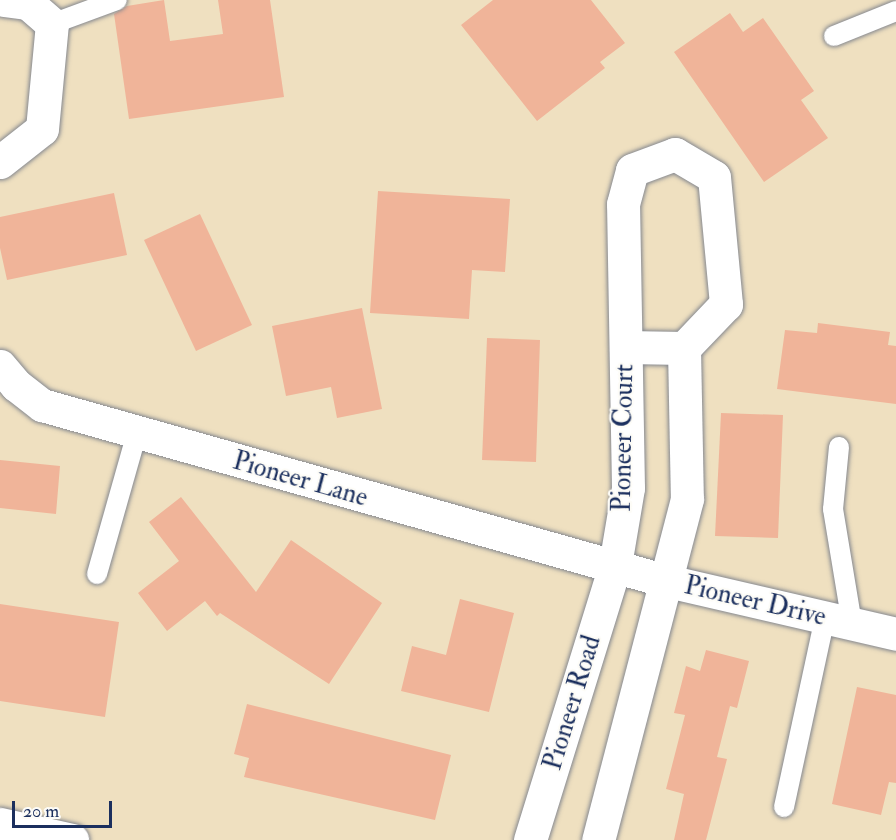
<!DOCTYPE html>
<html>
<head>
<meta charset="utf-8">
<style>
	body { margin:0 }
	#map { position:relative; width:896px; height:840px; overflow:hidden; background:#efe0c0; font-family:"IM FELL Double Pica",serif }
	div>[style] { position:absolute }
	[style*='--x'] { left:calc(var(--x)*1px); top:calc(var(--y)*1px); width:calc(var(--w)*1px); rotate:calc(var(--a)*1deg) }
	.building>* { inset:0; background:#f0b499 }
	.roads { filter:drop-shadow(0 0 2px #85888f) drop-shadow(0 0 2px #85888f) }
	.service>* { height:20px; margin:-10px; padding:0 10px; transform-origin:10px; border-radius:10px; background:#fff }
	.minor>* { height:33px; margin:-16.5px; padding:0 16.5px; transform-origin:16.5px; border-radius:16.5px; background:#fff }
	.secondary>* { height:33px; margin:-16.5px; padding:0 16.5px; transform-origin:16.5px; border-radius:16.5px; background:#fff }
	span { translate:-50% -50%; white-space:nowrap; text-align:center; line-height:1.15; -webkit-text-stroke:4.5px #fdfcf7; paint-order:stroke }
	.street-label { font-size:26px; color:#1b2f5e }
	.scale { position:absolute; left:12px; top:801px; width:100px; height:27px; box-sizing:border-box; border:3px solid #1b2f5e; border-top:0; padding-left:8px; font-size:18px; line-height:21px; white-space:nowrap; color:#1b2f5e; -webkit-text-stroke:4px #fdfcf7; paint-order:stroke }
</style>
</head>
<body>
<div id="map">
	<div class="building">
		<i style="clip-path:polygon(164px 0,170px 41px,223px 34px,218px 0,270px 0,284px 97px,129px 119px,114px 14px,127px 6px)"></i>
		<i style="clip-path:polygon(493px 0,591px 0,625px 43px,600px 62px,605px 68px,537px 121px,461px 25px)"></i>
		<i style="clip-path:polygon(730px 13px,743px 32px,763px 18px,814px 91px,801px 100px,828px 138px,764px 182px,674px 52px)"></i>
		<i style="clip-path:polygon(378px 191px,510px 199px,505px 272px,472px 270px,469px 319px,370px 313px)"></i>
		<i style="clip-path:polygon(114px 193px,127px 255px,7px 280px,0 248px,0 217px)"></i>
		<i style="clip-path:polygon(200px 214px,252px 325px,196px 351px,144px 240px)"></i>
		<i style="clip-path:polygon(362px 308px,382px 409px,337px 418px,331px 387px,286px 396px,272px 326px)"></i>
		<i style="clip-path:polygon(818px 323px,890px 332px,888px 345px,896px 346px,896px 404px,777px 389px,785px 330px,817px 333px)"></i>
		<i style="clip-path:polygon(487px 338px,540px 340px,536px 462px,482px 460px)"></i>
		<i style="clip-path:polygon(721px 413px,783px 415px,778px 538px,715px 536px)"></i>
		<i style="clip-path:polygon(0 460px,60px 466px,56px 514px,0 508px)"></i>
		<i style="clip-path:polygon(181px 497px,256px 592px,291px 540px,382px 603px,329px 684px,220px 613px,217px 616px,205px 601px,167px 631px,138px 593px,179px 561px,149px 522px)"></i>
		<i style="clip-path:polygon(460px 599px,514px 613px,489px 712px,401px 691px,412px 646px,446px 655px)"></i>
		<i style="clip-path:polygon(0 604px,119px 622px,105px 717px,0 701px)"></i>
		<i style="clip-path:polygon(706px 650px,749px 661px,737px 708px,730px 706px,717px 757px,727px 759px,706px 840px,674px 840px,684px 794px,666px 789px,685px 715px,674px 713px,686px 666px,700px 671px)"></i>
		<i style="clip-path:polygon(857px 687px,896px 695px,896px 783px,889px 782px,881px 815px,832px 804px)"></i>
		<i style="clip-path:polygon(247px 704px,451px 755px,435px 820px,244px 777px,249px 758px,234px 754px)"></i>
	</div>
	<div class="roads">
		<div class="service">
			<i style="--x:52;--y:24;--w:69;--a:-20.3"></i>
			<i style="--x:834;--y:36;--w:67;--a:-22"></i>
			<i style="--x:839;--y:447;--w:62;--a:95.5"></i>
			<i style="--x:833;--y:509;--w:117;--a:80.6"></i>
			<i style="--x:97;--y:574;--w:147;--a:-74.2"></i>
			<i style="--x:784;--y:807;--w:193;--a:-77.8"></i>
		</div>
		<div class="minor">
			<i style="--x:0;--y:162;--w:53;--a:-38.2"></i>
			<i style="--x:42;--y:129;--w:105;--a:-84.6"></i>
			<i style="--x:52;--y:24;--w:32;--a:-139"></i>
			<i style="--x:28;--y:3;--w:25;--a:-173"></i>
			<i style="--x:626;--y:347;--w:58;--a:1"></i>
			<i style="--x:0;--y:366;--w:25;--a:50"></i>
			<i style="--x:16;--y:385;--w:33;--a:38"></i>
			<i style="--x:42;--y:405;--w:645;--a:15.74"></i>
			<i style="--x:663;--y:580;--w:239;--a:13"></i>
			<i style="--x:530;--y:840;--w:288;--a:-72.8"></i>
			<i style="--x:615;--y:565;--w:78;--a:-80.4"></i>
			<i style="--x:628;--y:488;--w:284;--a:-91"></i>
			<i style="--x:623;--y:204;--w:35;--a:-75"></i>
			<i style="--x:632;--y:170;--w:46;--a:-20.4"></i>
			<i style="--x:675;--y:154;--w:45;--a:30.5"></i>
			<i style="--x:714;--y:177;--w:128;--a:84.6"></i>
			<i style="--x:726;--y:304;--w:61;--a:133.7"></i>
			<i style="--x:684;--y:348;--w:151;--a:88.9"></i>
			<i style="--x:687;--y:499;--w:352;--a:104.6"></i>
		</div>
		<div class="secondary">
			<i style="--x:0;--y:824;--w:74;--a:12.5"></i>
		</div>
	</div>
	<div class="street-label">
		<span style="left:624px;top:438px;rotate:-89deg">Pioneer Court</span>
		<span style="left:300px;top:480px;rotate:16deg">Pioneer Lane</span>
		<span style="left:755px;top:602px;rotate:13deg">Pioneer Drive</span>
		<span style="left:573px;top:703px;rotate:-73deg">Pioneer Road</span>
	</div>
	<div class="scale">20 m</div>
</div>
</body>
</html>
